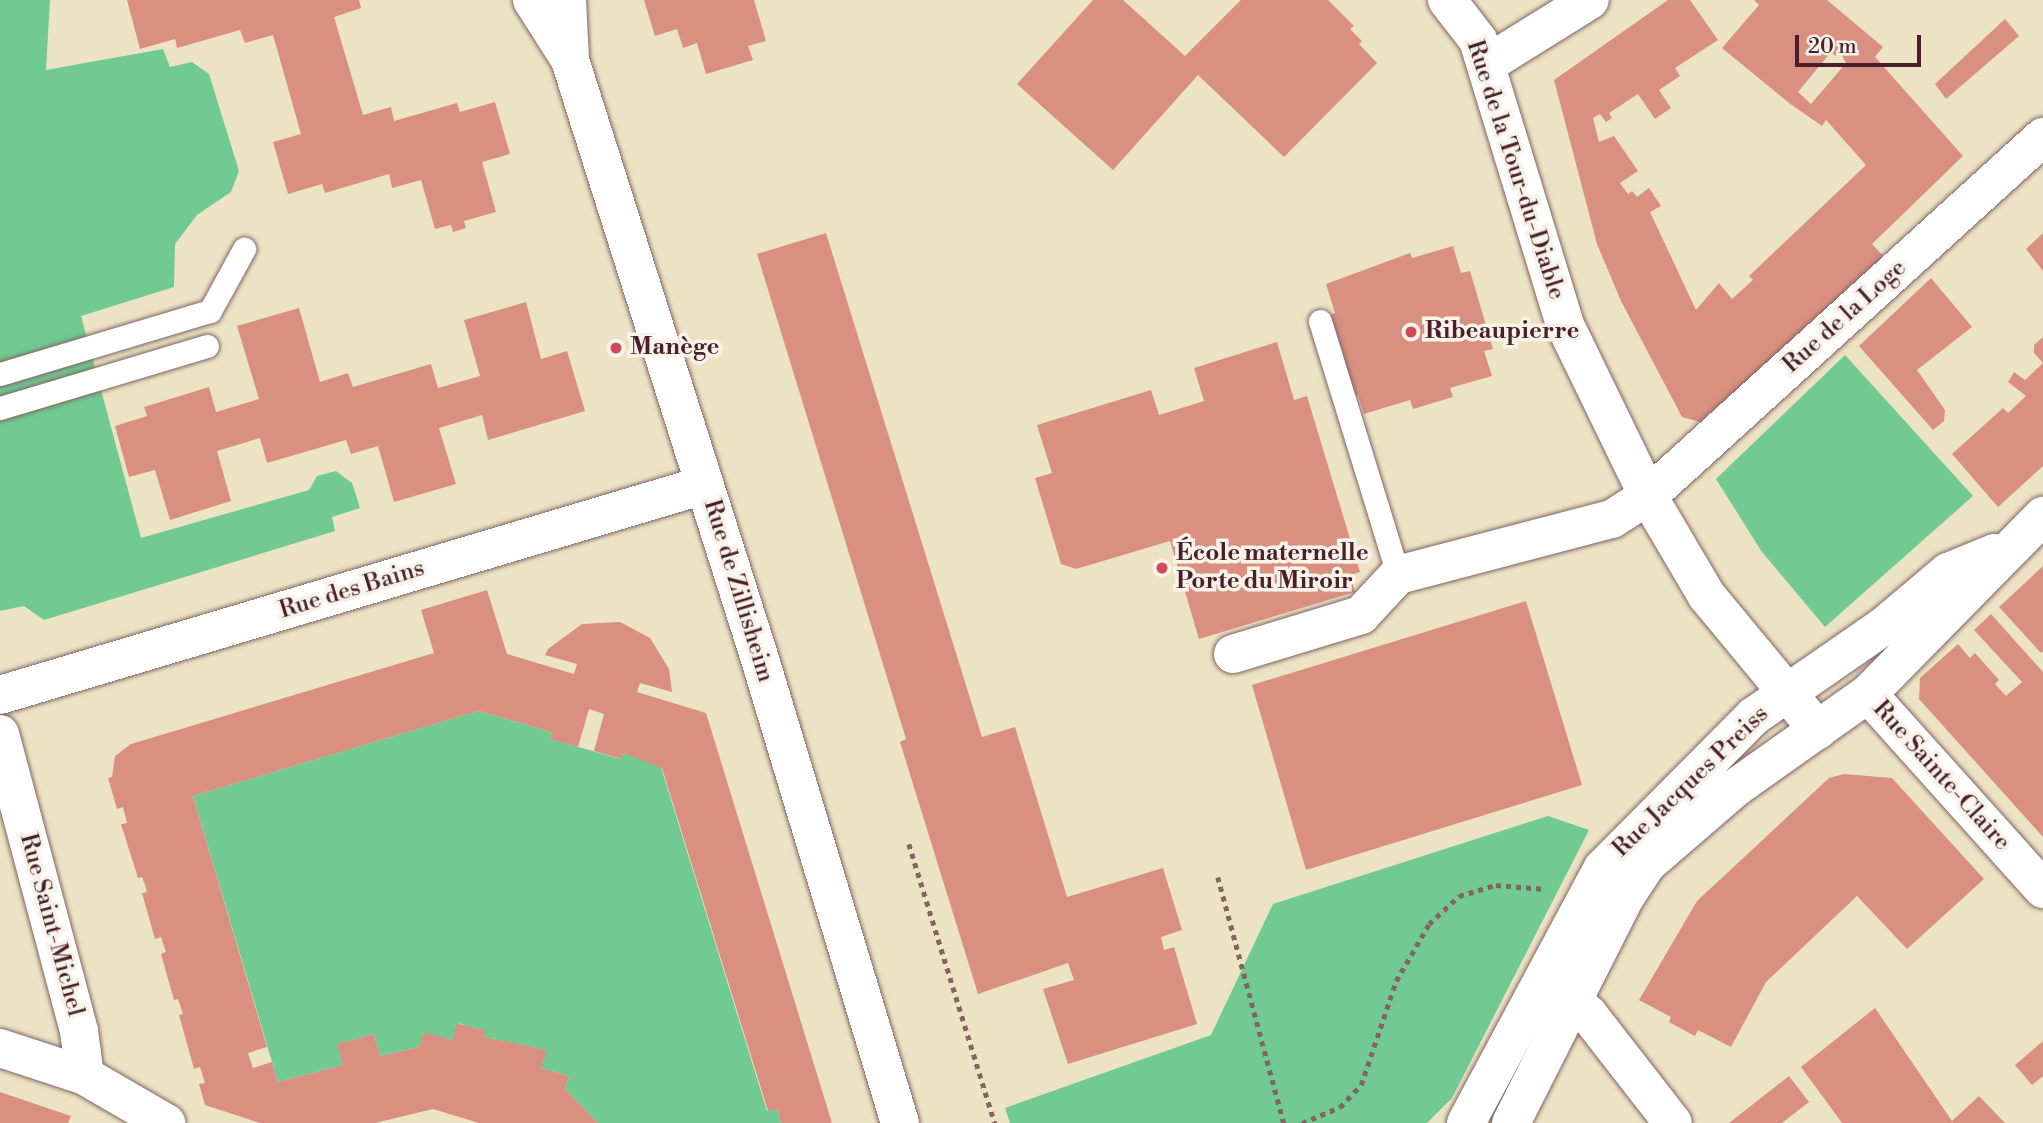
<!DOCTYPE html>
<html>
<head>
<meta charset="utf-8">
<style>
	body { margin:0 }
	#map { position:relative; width:2043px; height:1123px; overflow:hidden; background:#ece3c5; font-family:"Libre Bodoni",serif }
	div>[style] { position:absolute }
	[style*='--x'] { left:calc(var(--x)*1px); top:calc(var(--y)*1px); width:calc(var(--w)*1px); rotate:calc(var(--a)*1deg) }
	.green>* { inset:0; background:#70ca92 }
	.building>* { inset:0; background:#d99081 }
	.path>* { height:4.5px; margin-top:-2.25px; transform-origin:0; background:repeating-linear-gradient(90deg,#836461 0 5px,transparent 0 10px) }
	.roads { filter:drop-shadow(0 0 2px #836461) drop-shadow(0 0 2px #836461) }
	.service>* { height:23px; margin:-11.5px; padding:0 11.5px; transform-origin:11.5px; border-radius:11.5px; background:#fff }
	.minor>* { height:38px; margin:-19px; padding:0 19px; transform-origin:19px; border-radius:19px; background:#fff }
	.tertiary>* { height:38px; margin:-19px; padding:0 19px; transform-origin:19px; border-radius:19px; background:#fff }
	.secondary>* { height:38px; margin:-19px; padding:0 19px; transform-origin:19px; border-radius:19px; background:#fff }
	.dots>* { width:19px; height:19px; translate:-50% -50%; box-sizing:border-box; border:4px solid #f7f3e8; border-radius:50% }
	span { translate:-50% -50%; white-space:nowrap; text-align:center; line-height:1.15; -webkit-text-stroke:7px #f7f3e8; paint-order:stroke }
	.street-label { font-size:24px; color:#4a1f2b }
	.poi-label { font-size:24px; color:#4a1f2b; font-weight:700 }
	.left { translate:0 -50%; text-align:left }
	.scale { position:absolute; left:1795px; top:35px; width:126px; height:32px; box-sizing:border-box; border:4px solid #4a1f2b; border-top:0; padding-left:9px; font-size:21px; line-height:24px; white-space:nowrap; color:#4a1f2b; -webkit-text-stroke:5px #f7f3e8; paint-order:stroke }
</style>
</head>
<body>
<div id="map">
	<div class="green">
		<i style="clip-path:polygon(0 0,50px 0,46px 70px,163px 49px,170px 67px,192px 62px,209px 74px,239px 171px,231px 192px,197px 215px,175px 244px,174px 287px,81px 316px,141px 538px,309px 490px,317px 476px,336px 471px,352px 483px,360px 508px,332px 517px,335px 531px,44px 620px,24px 606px,0 611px)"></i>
		<i style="clip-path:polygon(1845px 355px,1973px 496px,1825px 627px,1762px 552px,1716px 479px)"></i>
		<i style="clip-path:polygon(478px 711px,552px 732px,550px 739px,621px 759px,623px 753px,660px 764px,767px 1111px,777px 1109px,781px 1123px,598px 1123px,565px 1089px,569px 1076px,541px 1068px,546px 1050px,484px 1037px,485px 1031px,458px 1023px,452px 1040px,424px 1033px,419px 1047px,380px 1056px,374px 1034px,338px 1044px,343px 1065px,278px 1082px,193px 796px)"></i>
		<i style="clip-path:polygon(1548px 816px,1589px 830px,1452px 1098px,1427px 1123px,1010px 1123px,1005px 1108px,1211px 1035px,1273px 904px)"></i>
	</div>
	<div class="building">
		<i style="clip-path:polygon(127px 0,359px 0,361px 8px,334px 17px,363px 115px,391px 107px,394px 121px,457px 103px,460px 112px,495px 102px,510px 154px,482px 162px,496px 212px,464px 221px,466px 228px,453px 232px,451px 225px,435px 229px,421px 180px,392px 188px,389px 174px,325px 193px,322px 184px,288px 194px,273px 142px,301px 134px,273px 35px,245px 43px,240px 30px,177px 48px,175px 39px,140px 49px)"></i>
		<i style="clip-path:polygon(644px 0,754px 0,766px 41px,748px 46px,753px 60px,706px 74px,697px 43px,683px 48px,677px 29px,655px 36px)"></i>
		<i style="clip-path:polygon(1093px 0,1123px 0,1185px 56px,1241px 0,1328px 0,1354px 26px,1350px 29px,1362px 41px,1359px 44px,1377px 63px,1284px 157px,1198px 75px,1113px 170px,1017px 84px)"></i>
		<i style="clip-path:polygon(evenodd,1668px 0,1690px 0,1718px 40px,1675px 68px,1680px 76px,1659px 90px,1671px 108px,1655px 119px,1638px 94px,1609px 113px,1612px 118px,1606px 122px,1600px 114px,1593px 118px,1599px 142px,1614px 136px,1638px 171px,1620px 183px,1628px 194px,1632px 191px,1637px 197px,1649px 188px,1661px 206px,1650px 212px,1696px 310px,1719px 283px,1732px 299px,1753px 280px,1749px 276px,1866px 165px,1826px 120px,1822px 126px,1789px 103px,1722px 48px,1759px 5px,1754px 0,1827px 0,1883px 47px,1875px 57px,1963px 156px,1872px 244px,1886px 259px,1700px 422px,1682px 417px,1621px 301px,1597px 244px,1554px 80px,1668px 0,1831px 52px,1836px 56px,1840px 52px,1846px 63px,1811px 104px,1798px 92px,1831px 52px)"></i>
		<i style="clip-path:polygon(2005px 19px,2019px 36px,1946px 99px,1935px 84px)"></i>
		<i style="clip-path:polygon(826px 233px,982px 737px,1015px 727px,1067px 897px,1163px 868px,1182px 930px,1161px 937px,1164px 950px,1174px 947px,1197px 1024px,1068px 1064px,1043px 989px,1074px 980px,1068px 963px,978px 994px,900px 742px,906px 739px,757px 254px)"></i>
		<i style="clip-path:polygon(2043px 233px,2043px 271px,2026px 249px)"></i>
		<i style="clip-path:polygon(1453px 246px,1461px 273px,1470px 271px,1493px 349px,1484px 351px,1492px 376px,1450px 388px,1453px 397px,1413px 409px,1410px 400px,1364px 414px,1358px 395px,1354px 396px,1330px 315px,1335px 313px,1326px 284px,1410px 253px,1412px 258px)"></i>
		<i style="clip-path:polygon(1931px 278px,1972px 327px,1917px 370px,1945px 410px,1944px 421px,1933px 430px,1859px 346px)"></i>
		<i style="clip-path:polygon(526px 302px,541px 359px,567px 351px,585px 411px,488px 440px,482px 415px,439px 428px,456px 484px,394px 502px,378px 446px,351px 454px,346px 440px,267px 463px,260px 438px,217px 451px,231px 501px,170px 520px,155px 470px,129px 477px,115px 426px,147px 416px,144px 407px,209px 387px,216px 412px,259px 399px,237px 326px,299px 308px,320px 382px,348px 373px,353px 387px,431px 364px,438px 388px,480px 376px,464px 320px)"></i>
		<i style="clip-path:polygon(2043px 337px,2043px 363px,2034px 353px,2034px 345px)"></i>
		<i style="clip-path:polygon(1277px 342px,1294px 400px,1307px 396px,1360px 572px,1350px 575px,1355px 592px,1199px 639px,1170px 541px,1076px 569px,1061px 564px,1035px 478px,1052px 473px,1037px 425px,1151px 390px,1159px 415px,1204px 401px,1194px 368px)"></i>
		<i style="clip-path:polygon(2043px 363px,2043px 466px,1998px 507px,1952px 454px,2003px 408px,2008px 413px,2026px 396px,2008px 382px,2014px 372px,2025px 380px)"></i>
		<i style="clip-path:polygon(2043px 566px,2043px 651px,2041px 653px,1999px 607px)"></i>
		<i style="clip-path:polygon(487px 590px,507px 654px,574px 674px,577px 664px,545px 655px,548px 649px,582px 624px,620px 622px,650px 638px,669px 669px,672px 692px,640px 683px,637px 692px,706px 713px,832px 1123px,781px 1123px,777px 1109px,768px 1111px,662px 768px,623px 753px,622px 759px,594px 751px,604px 714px,589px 709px,578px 747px,550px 739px,552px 732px,478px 711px,193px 796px,267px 1047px,248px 1053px,253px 1068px,272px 1062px,278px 1082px,343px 1065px,337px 1044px,374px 1034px,380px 1056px,419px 1047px,424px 1032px,452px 1040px,457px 1023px,486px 1031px,484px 1037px,547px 1050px,541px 1068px,569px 1076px,565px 1089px,598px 1123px,479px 1123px,433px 1109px,375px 1123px,260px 1123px,205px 1105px,199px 1084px,205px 1083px,200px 1067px,194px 1069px,179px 1015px,183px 1014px,178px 999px,174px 1000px,161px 954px,166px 952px,161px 937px,155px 939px,142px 893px,147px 892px,145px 885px,142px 877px,138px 878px,121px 824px,127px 823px,123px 807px,117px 809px,108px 778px,112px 777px,115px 756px,131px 744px,434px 653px,421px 610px)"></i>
		<i style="clip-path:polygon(1526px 601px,1582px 785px,1306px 870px,1252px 685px)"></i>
		<i style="clip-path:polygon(1991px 614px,2043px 672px,2043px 837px,1919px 699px,1920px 678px,1958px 644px,1970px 658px,1975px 653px,1999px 680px,1995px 684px,2006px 696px,2022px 682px,1974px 630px)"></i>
		<i style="clip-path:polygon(1844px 774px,1892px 778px,1984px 879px,1907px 949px,1857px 896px,1766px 982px,1731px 1047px,1698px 1030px,1695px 1036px,1669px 1022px,1671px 1017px,1639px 1000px,1697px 901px,1829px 778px)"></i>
		<i style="clip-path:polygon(1875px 1008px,1952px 1121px,1979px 1096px,2005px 1123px,1842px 1123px,1801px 1067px)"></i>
		<i style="clip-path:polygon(2043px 1041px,2043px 1076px,2032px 1085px,2015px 1065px)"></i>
		<i style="clip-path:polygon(1789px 1076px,1809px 1102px,1782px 1123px,1729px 1123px)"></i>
		<i style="clip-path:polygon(0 1092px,71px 1116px,68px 1123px,0 1123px)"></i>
	</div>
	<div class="path">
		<i style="--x:909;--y:844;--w:292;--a:72.9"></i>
		<i style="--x:1218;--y:877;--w:255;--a:75"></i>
		<i style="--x:1302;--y:1123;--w:41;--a:-22.8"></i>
		<i style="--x:1340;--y:1107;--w:30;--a:-46"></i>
		<i style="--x:1361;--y:1085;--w:110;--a:-71.4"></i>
		<i style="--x:1396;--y:981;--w:66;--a:-59.9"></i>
		<i style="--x:1429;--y:924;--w:41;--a:-43"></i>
		<i style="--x:1459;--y:896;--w:39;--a:-17"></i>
		<i style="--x:1496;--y:885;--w:49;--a:4.7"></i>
	</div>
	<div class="roads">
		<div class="service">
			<i style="--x:1320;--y:321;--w:266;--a:72.9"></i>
			<i style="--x:0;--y:374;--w:219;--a:-16.7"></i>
			<i style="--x:210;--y:311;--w:71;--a:-61.3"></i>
			<i style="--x:0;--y:408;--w:216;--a:-16.7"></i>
		</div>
		<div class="minor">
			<i style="--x:1447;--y:0;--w:51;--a:52.2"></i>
			<i style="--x:1478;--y:40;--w:298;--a:73"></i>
			<i style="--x:1565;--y:325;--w:190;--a:64.1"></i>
			<i style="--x:1648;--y:496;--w:116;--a:59.5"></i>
			<i style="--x:1707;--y:596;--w:174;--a:50.4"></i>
			<i style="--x:1487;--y:64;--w:121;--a:-31.9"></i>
			<i style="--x:1233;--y:654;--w:134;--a:-16.9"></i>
			<i style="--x:1361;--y:615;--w:54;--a:-47.2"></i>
			<i style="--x:1398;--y:575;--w:221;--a:-14.7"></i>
			<i style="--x:1612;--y:519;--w:43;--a:-32.6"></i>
			<i style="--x:1648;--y:496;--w:534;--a:-42.27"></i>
			<i style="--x:1868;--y:694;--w:262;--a:48.1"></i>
			<i style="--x:0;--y:695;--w:735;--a:-16.61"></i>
			<i style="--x:0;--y:734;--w:307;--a:75.1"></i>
			<i style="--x:79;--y:1031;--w:45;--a:82.4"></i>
			<i style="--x:1573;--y:1001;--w:20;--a:41"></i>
			<i style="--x:1588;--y:1014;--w:138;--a:52.1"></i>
			<i style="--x:0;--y:1048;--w:89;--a:18.2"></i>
			<i style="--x:85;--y:1076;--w:94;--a:30.1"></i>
		</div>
		<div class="tertiary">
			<i style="--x:532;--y:0;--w:69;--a:57.5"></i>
			<i style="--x:567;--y:0;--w:60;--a:87.1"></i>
			<i style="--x:570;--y:60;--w:625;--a:72.41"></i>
			<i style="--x:759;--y:656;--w:488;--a:73.2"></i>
		</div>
		<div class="secondary">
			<i style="--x:1466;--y:1123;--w:289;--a:-61.8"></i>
			<i style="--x:1603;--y:868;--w:214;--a:-45.2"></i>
			<i style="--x:1754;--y:716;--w:158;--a:-34.7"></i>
			<i style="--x:1884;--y:626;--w:84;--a:-40.2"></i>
			<i style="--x:1948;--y:572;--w:50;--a:-22.4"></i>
			<i style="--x:1511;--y:1123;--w:251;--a:-63.2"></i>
			<i style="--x:1624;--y:899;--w:42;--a:-56.7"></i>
			<i style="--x:1647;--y:864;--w:116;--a:-40.8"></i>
			<i style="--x:1735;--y:788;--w:163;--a:-35.3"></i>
			<i style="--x:1868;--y:694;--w:250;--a:-45.5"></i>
		</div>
	</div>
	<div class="dots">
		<i style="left:1411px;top:332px;background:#d1495b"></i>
		<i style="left:616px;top:348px;background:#d1495b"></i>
		<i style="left:1162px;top:568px;background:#d1495b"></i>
	</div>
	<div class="street-label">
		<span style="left:1515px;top:170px;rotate:72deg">Rue de la Tour-du-Diable</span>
		<span style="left:1845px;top:317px;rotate:-42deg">Rue de la Loge</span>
		<span style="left:352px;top:590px;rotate:-17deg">Rue des Bains</span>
		<span style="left:738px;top:591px;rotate:73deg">Rue de Zillisheim</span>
		<span style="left:1941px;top:776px;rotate:48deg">Rue Sainte-Claire</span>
		<span style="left:1691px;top:782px;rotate:-44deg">Rue Jacques Preiss</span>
		<span style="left:51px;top:925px;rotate:75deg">Rue Saint-Michel</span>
	</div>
	<div class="poi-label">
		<span class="left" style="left:1425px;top:332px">Ribeaupierre</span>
		<span class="left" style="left:630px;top:348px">Manège</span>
		<span class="left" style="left:1176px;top:568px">École maternelle<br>Porte du Miroir</span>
	</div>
	<div class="scale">20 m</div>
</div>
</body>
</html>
